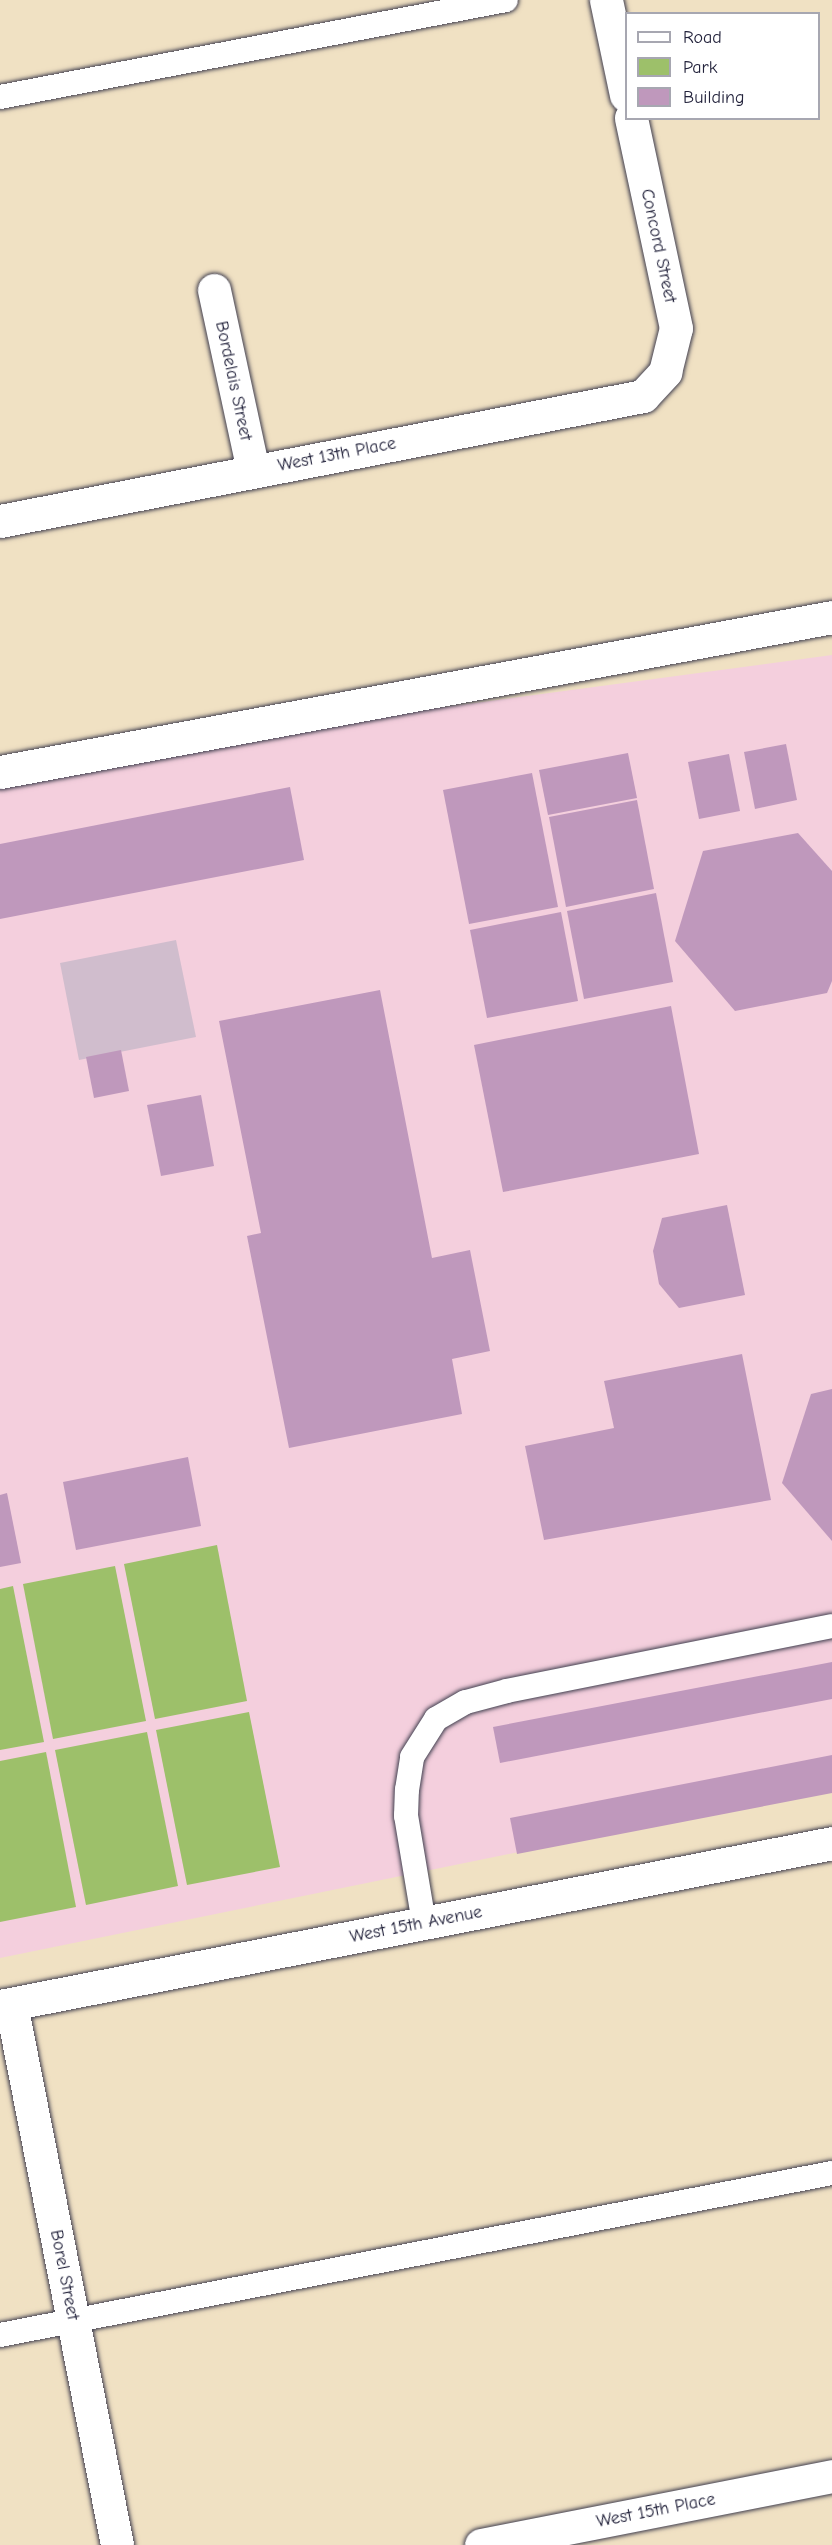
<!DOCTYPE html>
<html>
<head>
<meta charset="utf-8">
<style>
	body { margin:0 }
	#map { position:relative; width:832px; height:2545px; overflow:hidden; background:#f0e1c3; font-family:"Comic Neue",sans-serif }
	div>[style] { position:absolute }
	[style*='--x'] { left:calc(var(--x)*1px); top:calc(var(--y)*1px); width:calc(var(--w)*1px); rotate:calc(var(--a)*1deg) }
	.built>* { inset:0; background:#f4cfdd }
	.industrial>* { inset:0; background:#d0bdcd }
	.green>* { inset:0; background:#9dc06a }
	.building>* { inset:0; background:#bf98bc }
	.roads { filter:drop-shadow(0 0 2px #413f4f) drop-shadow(0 0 2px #413f4f) }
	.lane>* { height:24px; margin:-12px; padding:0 12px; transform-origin:12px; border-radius:12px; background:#fff }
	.street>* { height:33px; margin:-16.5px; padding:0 16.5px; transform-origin:16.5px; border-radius:16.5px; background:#fff }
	span { translate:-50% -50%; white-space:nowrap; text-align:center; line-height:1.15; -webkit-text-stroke:4.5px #fff; paint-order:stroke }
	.street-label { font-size:18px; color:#22223b }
	.legend { position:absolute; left:625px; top:12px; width:195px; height:108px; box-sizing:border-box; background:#fff; border:2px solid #a7a7b1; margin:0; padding:8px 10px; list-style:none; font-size:18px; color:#22223b }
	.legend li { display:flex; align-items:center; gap:12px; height:30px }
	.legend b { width:30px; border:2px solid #a7a7b1 }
</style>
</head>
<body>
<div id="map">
	<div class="built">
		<i style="clip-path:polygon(832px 655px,832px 1788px,0 1958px,0 767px)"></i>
	</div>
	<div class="industrial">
		<i style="clip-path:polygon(176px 940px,196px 1037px,79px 1060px,60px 963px)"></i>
	</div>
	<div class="green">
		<i style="clip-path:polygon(217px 1545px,247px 1701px,155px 1719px,124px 1564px)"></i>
		<i style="clip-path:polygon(115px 1566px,146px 1721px,53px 1739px,23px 1584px)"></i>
		<i style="clip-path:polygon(13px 1586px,44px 1742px,0 1750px,0 1589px)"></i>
		<i style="clip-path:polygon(249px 1712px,280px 1867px,187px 1885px,156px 1730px)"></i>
		<i style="clip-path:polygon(147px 1732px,178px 1886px,86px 1905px,55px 1750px)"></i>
		<i style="clip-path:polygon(46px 1752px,76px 1907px,0 1922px,0 1761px)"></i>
	</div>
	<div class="building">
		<i style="clip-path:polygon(786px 744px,797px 800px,755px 809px,744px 752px)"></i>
		<i style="clip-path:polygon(628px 753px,637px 798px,548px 815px,539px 770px)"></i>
		<i style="clip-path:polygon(729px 754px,740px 811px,699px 819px,688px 762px)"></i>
		<i style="clip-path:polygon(532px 773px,558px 907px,469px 924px,443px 790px)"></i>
		<i style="clip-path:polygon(290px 787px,304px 860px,0 919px,0 844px)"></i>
		<i style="clip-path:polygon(637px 800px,654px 889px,566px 907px,549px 817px)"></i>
		<i style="clip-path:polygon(798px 833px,832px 871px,832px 981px,827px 993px,735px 1011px,675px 941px,703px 851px)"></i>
		<i style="clip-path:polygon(656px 893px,673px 982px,584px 999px,567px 911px)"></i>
		<i style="clip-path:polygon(561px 912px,578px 1001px,487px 1018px,470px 930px)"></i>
		<i style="clip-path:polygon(380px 990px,432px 1258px,470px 1250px,490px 1351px,452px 1359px,462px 1414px,289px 1448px,247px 1236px,261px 1233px,219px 1021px)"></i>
		<i style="clip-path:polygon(671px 1006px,699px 1154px,503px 1192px,474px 1045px)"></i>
		<i style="clip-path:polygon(121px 1050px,129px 1091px,94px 1098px,86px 1057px)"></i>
		<i style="clip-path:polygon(201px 1095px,214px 1166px,161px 1176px,147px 1105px)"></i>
		<i style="clip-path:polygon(727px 1205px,745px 1295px,679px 1308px,659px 1284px,653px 1251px,662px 1218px)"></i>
		<i style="clip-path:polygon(742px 1354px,771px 1500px,544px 1540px,525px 1446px,614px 1428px,604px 1381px)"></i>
		<i style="clip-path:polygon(832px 1389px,832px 1541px,782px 1483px,811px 1394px)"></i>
		<i style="clip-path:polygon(188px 1457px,201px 1526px,76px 1550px,63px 1482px)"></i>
		<i style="clip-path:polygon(7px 1493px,21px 1563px,0 1567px,0 1495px)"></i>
		<i style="clip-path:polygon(832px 1662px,832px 1699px,500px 1763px,493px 1727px)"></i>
		<i style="clip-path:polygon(832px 1755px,832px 1793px,517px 1854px,510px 1818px)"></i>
	</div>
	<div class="roads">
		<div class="lane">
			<i style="--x:0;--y:97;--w:515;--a:-10.85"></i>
			<i style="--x:424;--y:1923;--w:109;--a:-99.5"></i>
			<i style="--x:406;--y:1816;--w:26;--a:-88"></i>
			<i style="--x:407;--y:1790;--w:33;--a:-81"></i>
			<i style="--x:412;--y:1757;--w:45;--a:-57.7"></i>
			<i style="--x:436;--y:1719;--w:34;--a:-30"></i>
			<i style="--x:466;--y:1702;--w:42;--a:-15"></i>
			<i style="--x:507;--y:1691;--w:331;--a:-11.3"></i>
			<i style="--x:0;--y:2335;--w:848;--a:-11.02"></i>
		</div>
		<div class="street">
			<i style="--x:606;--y:0;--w:97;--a:78.1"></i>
			<i style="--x:214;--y:290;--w:185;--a:77.8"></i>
			<i style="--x:0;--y:521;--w:655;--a:-11"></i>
			<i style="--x:643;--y:396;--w:33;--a:-47"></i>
			<i style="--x:665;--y:372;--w:45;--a:-76"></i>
			<i style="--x:676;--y:328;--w:215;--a:-102.1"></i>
			<i style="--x:0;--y:772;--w:846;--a:-10.55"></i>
			<i style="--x:11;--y:2004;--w:551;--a:78.91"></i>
			<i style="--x:0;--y:2006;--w:848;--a:-11.08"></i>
			<i style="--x:481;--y:2545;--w:358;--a:-11.1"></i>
		</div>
	</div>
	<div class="street-label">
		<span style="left:658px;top:246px;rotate:78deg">Concord Street</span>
		<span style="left:233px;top:381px;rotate:78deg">Bordelais Street</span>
		<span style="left:337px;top:455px;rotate:-11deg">West 13th Place</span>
		<span style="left:416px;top:1925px;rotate:-11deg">West 15th Avenue</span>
		<span style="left:64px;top:2275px;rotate:79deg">Borel Street</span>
		<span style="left:656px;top:2511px;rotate:-11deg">West 15th Place</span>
	</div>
	<ul class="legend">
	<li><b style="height:8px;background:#fff"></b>Road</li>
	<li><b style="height:16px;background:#9dc06a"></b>Park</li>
	<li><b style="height:16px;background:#bf98bc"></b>Building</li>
	</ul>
</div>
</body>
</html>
